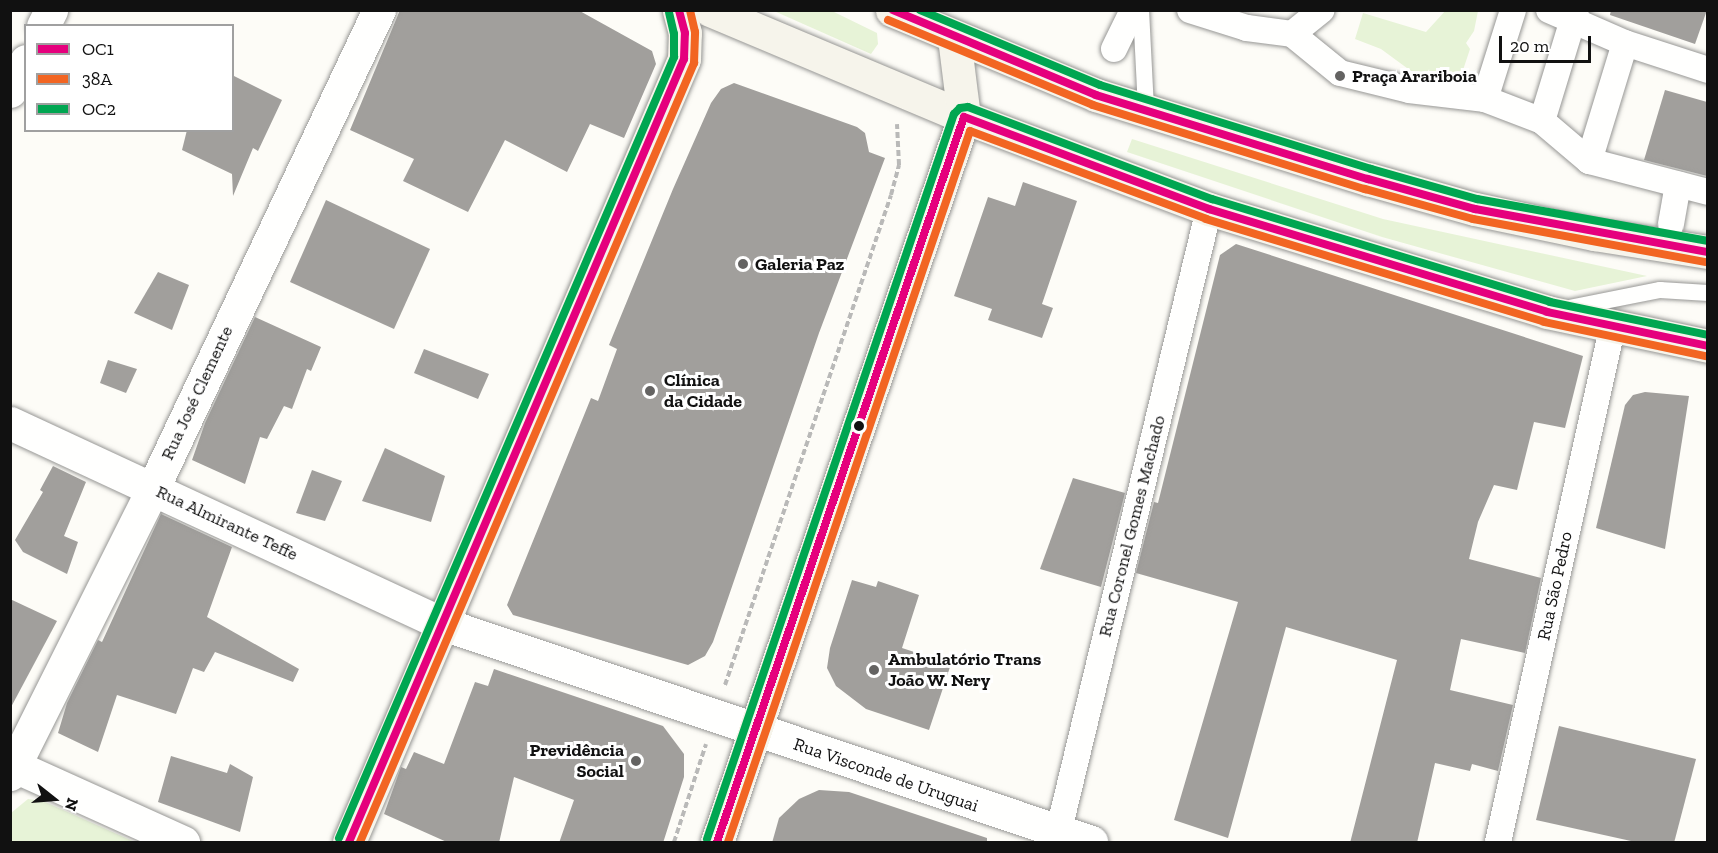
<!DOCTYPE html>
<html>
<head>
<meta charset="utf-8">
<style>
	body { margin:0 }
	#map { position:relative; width:1718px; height:853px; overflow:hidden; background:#fdfcf7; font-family:"Zilla Slab",serif }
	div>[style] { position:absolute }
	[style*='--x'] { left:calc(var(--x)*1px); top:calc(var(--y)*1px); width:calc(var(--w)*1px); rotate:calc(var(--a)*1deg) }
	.green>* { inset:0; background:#e7f3d7 }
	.building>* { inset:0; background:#a19f9c }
	.path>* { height:4px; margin-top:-2px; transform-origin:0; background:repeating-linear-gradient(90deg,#b9b9b8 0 6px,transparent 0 9px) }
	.roads { filter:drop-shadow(0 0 2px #979795) drop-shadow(0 0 2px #979795) }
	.service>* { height:16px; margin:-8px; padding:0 8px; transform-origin:8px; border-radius:8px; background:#fffffe }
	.pedestrian>* { height:26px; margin:-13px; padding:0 13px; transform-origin:13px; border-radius:13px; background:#fffffe }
	.tertiary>* { height:33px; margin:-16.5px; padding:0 16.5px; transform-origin:16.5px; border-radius:16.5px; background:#fffffe }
	.secondary>* { height:33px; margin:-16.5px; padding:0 16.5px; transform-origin:16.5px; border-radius:16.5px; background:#f6f4eb }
	.bus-1>* { height:8px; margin:-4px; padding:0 4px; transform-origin:4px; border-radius:4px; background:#e5007d }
	.bus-2>* { height:8px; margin:-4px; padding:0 4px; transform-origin:4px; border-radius:4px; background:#f26522 }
	.bus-3>* { height:8px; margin:-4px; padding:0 4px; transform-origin:4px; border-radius:4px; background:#00a651 }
	.dots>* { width:16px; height:16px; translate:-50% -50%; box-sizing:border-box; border:3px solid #fff; border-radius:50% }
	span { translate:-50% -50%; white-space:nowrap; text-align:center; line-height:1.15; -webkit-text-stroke:6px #fff; paint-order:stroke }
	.poi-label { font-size:18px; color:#111; font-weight:700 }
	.left { translate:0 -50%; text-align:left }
	.right { translate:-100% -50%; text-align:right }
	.street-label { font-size:18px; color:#111 }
	.frame { position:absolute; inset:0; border:12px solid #111; pointer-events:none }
	.legend { position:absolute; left:24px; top:24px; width:210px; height:108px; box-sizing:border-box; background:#fff; border:2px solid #a0a0a0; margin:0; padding:8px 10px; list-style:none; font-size:18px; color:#111 }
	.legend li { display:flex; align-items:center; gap:12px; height:30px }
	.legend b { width:30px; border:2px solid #a0a0a0 }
	.north { position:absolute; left:24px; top:769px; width:60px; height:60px; -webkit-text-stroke:4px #fff; paint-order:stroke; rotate:107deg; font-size:16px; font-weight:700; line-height:24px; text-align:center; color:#111 }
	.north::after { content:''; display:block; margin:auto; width:21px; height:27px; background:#111; clip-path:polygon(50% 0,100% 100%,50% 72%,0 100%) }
	.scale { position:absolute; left:1499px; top:36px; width:92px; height:27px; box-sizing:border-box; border:3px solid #111; border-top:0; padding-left:8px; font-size:18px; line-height:21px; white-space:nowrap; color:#111; -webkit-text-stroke:4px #fff; paint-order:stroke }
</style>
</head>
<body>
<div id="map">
	<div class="green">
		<i style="clip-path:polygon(1446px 10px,1478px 11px,1474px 31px,1466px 43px,1470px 49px,1459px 82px,1411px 71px,1381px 49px,1355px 39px,1363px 13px,1426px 32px)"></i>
		<i style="clip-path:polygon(774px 11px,832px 11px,877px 33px,878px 44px,871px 54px)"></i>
		<i style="clip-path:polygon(1132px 139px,1383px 219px,1647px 276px,1575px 291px,1382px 237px,1127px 152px)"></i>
		<i style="clip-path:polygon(28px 799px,43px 801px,135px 842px,11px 842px,11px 813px)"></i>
	</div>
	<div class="building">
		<i style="clip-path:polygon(400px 10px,578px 10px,652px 51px,656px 64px,624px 138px,590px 124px,567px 172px,505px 140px,468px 212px,403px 181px,414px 159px,350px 130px)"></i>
		<i style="clip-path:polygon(1611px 10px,1707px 10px,1695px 44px,1610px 15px)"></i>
		<i style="clip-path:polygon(232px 75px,282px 100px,258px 151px,253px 148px,233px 196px,232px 174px,182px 150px,187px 130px,232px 130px)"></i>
		<i style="clip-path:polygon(734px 83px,857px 127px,865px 133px,869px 152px,885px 158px,819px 333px,713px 642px,705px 656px,688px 665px,513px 615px,507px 605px,591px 398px,598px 401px,617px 349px,609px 345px,673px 189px,711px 103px,721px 89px)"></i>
		<i style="clip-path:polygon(1665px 90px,1707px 102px,1707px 176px,1644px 160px)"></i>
		<i style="clip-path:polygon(1023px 182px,1077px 201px,1042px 304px,1053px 308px,1042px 338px,988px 320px,992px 309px,954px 296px,988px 197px,1015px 206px)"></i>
		<i style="clip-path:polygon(326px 200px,430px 249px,394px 329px,290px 282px)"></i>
		<i style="clip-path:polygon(1236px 244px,1583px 356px,1565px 428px,1534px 422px,1517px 490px,1494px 485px,1478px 522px,1469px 559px,1541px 578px,1525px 653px,1461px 639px,1450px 690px,1513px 705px,1498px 771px,1472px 764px,1470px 771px,1435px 763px,1417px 843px,1350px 843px,1397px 660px,1286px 627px,1228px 838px,1174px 820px,1238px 602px,1136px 573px,1154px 502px,1158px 503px,1220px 255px)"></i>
		<i style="clip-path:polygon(158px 272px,189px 285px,172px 330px,134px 313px)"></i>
		<i style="clip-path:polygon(255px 317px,321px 347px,311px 371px,307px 369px,292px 409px,284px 406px,267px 439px,260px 437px,245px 484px,192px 460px,205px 423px)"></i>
		<i style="clip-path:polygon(424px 349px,489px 374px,478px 399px,414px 373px)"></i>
		<i style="clip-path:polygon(108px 360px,137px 369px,126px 393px,100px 383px)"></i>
		<i style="clip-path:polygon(1645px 392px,1689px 396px,1665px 549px,1596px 528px,1625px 405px,1633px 395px)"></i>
		<i style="clip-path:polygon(385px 448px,445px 476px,431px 522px,362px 501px)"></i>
		<i style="clip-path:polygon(53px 466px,86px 482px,64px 536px,78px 542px,67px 574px,23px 552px,15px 540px,43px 492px,40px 490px)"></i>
		<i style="clip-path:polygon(312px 470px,342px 481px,325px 521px,296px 513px)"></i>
		<i style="clip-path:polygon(1073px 478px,1125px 493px,1101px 587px,1040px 569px)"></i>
		<i style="clip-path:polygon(161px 514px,232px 547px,207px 617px,299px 669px,293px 682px,215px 652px,204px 672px,193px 668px,176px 714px,117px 695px,98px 752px,58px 733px,67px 703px,98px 640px,102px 642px)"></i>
		<i style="clip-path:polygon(852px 580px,876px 587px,878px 581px,919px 595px,902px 648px,951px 664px,929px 730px,866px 709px,836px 686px,827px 668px,830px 648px)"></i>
		<i style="clip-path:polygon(10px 599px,57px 621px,10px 709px)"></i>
		<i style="clip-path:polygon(494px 669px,663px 726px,684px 754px,684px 777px,663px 843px,559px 843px,574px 800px,514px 777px,499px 843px,449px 843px,384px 814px,401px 767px,406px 769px,414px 752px,444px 764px,475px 682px,488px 686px)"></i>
		<i style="clip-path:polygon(1559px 726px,1696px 759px,1674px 843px,1640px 843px,1536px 820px)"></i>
		<i style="clip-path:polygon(171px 756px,227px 773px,230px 764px,253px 777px,240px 832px,158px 802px)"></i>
		<i style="clip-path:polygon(819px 790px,849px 792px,987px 838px,987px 843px,772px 843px,779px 818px,799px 799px)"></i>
	</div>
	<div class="path">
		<i style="--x:725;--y:685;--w:517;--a:-71.28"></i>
		<i style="--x:891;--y:195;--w:31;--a:-75"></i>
		<i style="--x:899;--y:165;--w:41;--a:-92.8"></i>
		<i style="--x:674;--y:842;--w:103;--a:-71.9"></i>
	</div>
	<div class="roads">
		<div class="service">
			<i style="--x:1141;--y:10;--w:100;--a:87.1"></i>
			<i style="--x:1569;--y:308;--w:93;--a:-11.2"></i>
			<i style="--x:1660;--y:290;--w:48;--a:3.6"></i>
		</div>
		<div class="pedestrian">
			<i style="--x:1190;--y:10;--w:60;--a:17.5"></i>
			<i style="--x:1247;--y:28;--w:45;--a:7.6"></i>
			<i style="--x:1292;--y:34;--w:62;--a:39.1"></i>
			<i style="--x:1340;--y:73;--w:71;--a:13.8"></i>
			<i style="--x:1409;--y:90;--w:77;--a:6.8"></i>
			<i style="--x:1485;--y:99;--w:61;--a:21.1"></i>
			<i style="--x:1542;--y:121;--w:62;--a:40.4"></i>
			<i style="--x:1589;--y:161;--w:123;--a:14.6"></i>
			<i style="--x:1549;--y:10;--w:83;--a:23.5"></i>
			<i style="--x:1625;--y:43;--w:87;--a:18"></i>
			<i style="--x:1292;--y:34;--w:38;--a:-39"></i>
			<i style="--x:1114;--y:49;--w:43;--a:-64"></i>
			<i style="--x:1485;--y:99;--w:93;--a:-72.5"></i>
			<i style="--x:1542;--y:121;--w:116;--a:-73"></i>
			<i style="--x:1589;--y:161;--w:123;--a:-73"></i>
			<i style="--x:1671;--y:224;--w:40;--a:-80"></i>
			<i style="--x:1056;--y:842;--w:651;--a:-76.41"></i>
			<i style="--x:1498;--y:842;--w:526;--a:-77.47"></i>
		</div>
		<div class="tertiary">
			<i style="--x:43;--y:26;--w:18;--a:-63"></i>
			<i style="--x:10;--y:91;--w:34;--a:-62"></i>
			<i style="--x:10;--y:423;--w:477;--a:24.9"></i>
			<i style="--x:443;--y:624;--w:684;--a:18.59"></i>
			<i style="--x:10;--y:764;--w:190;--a:24.3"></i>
			<i style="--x:10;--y:774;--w:320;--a:-63.4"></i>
			<i style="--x:153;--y:488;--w:529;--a:-64.7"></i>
		</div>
		<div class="secondary">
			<i style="--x:710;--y:10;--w:276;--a:22.8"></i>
			<i style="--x:964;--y:117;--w:262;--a:20.6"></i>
			<i style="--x:1209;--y:209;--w:353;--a:16.9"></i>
			<i style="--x:1547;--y:312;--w:165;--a:11.9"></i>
			<i style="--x:892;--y:10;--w:221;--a:22.6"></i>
			<i style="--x:1096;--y:95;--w:285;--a:17.2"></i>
			<i style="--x:1368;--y:179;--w:111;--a:15.7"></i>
			<i style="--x:1475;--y:209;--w:122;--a:11.9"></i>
			<i style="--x:1594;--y:234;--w:115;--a:9"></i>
			<i style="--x:349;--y:842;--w:852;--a:-66.84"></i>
			<i style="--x:684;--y:59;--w:26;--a:-88"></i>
			<i style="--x:685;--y:33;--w:24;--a:-105"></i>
			<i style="--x:717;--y:842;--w:766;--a:-71.19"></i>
			<i style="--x:964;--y:117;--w:80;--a:-97.2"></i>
		</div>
	</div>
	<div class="bus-1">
		<i style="--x:893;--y:10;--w:220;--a:22.7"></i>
		<i style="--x:1096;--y:95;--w:285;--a:17.2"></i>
		<i style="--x:1368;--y:179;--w:111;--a:15.7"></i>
		<i style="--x:1475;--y:209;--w:237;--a:10.5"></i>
		<i style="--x:349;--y:842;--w:852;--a:-66.84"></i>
		<i style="--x:684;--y:59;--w:26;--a:-88"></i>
		<i style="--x:685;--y:33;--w:24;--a:-105"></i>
		<i style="--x:717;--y:842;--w:766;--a:-71.19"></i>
		<i style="--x:964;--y:117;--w:262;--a:20.6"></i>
		<i style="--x:1209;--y:209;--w:353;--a:16.9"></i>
		<i style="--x:1547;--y:312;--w:165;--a:11.9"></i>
	</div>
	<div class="bus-2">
		<i style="--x:888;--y:20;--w:222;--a:22.5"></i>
		<i style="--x:1093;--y:105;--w:285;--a:17.2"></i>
		<i style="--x:1365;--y:189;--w:112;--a:15.5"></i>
		<i style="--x:1473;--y:219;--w:237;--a:10.5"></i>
		<i style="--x:360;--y:842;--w:848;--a:-66.79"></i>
		<i style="--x:694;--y:63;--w:31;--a:-88"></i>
		<i style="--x:695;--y:32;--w:23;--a:-103"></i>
		<i style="--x:728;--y:842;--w:751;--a:-71.2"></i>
		<i style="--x:970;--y:131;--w:252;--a:20.4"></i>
		<i style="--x:1206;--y:219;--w:353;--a:16.9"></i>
		<i style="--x:1544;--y:322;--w:166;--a:11.9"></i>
	</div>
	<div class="bus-3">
		<i style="--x:920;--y:10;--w:195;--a:22.6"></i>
		<i style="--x:1100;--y:85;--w:284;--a:17.2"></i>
		<i style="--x:1371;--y:169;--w:110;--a:15.8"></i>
		<i style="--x:1477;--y:199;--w:235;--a:10.3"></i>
		<i style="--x:339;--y:838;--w:850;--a:-66.78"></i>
		<i style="--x:674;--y:57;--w:23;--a:-90"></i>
		<i style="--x:674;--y:34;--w:22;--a:-103"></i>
		<i style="--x:707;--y:839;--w:766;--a:-71.19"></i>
		<i style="--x:954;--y:114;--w:8;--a:-45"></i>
		<i style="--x:960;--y:108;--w:8;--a:-7"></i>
		<i style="--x:968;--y:107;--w:261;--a:20.7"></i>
		<i style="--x:1212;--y:199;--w:353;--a:16.9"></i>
		<i style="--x:1550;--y:302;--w:161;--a:11.8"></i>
	</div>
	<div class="dots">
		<i style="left:1340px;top:76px;background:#646362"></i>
		<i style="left:743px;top:264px;background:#646362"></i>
		<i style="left:650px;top:391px;background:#646362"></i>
		<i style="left:859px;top:426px;background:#111"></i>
		<i style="left:874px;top:670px;background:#646362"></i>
		<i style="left:636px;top:761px;background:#646362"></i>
	</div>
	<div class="poi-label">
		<span class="left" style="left:1352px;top:76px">Praça Arariboia</span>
		<span class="left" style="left:755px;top:264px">Galeria Paz</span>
		<span class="left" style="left:664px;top:391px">Clínica<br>da Cidade</span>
		<span class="left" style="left:888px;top:670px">Ambulatório Trans<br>João W. Nery</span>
		<span class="right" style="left:624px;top:761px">Previdência<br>Social</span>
	</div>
	<div class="street-label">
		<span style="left:197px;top:393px;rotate:-65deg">Rua José Clemente</span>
		<span style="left:227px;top:523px;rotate:25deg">Rua Almirante Teffe</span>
		<span style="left:1132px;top:526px;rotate:-76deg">Rua Coronel Gomes Machado</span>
		<span style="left:1555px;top:586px;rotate:-78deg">Rua São Pedro</span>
		<span style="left:886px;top:775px;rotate:19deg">Rua Visconde de Uruguai</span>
	</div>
	<div class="frame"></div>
	<ul class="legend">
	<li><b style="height:8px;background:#e5007d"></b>OC1</li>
	<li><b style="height:8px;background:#f26522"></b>38A</li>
	<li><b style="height:8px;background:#00a651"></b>OC2</li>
	</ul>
	<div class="north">N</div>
	<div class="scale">20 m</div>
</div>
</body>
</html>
